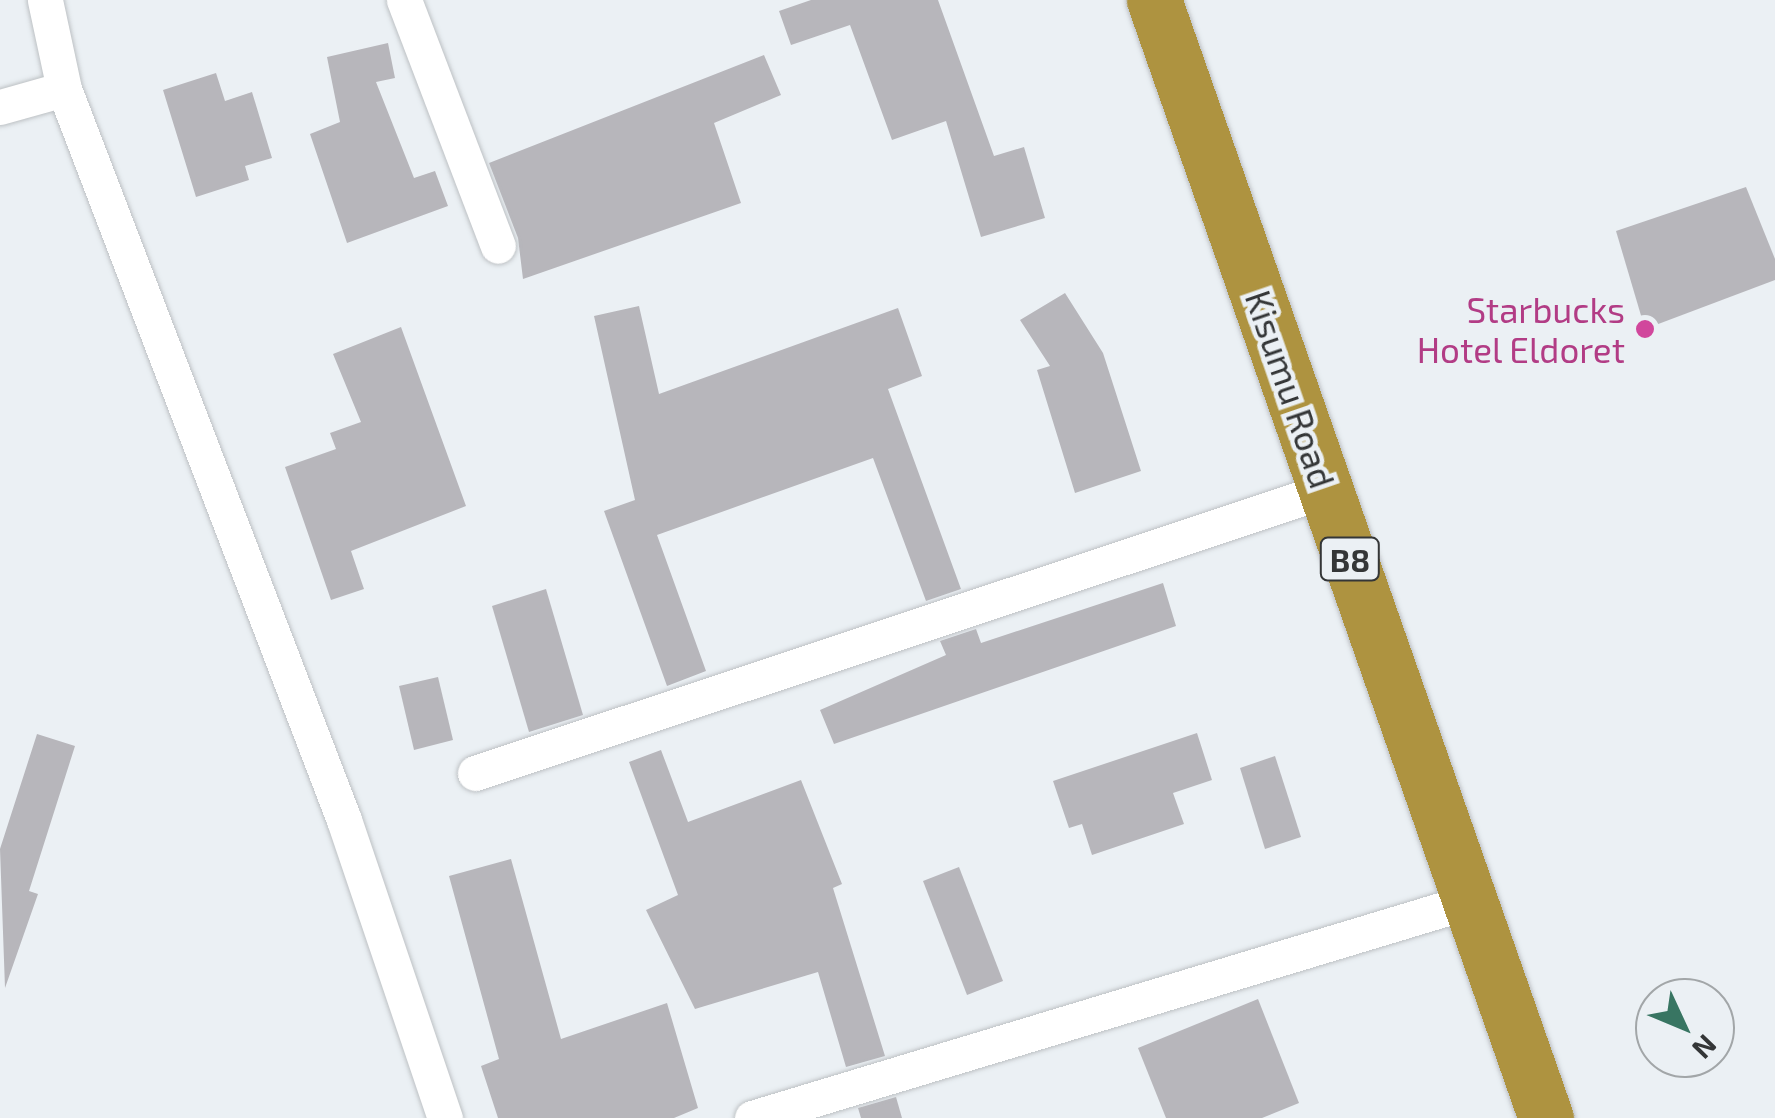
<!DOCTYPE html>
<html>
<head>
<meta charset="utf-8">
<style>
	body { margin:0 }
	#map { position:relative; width:1775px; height:1118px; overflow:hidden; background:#ebf0f4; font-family:"Exo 2",sans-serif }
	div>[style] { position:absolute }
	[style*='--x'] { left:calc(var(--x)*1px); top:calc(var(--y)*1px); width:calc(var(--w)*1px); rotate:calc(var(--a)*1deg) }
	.building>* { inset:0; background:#b7b6bb }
	.roads { filter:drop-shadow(0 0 2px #bdc1c4) drop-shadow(0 0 2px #bdc1c4) }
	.street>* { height:35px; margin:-17.5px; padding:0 17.5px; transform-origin:17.5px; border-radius:17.5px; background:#fff }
	.highway>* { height:55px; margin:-27.5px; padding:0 27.5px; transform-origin:27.5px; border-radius:27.5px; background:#ae9340 }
	.dots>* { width:28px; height:28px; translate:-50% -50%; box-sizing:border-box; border:5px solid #ebf0f4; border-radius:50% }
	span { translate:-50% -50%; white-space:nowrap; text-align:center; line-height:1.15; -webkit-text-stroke:9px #ebf0f4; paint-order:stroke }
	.shield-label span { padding:2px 8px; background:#ebf0f4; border:2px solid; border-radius:8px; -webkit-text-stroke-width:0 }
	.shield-label { font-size:32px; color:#343637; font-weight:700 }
	.hotel-label { font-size:35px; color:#b23c85 }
	.right { translate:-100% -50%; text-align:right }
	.street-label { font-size:35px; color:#343637 }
	.north { position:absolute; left:1635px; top:978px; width:100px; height:100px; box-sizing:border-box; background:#ebf0f4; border:2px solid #a2a6a8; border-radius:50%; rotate:134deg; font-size:28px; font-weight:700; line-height:40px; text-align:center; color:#343637 }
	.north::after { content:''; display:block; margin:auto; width:35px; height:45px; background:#387562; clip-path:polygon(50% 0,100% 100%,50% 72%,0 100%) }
</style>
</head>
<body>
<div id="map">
	<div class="building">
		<i style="clip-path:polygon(811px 0,938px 0,994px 156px,1024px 147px,1045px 218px,981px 237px,946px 121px,892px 140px,850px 25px,791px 45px,779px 11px)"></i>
		<i style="clip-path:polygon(388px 43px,395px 78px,376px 82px,414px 178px,435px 171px,448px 206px,347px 243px,310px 134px,340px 122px,327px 57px)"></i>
		<i style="clip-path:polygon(764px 55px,781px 95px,714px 123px,741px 203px,523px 279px,518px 238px,489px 163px)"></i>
		<i style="clip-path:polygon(216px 73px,225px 101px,252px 92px,272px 158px,245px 166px,249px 180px,196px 197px,163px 90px)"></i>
		<i style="clip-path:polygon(1746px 187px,1775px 259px,1775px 280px,1645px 329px,1616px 231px)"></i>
		<i style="clip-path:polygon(1065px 293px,1103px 353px,1141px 471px,1075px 493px,1037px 370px,1050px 366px,1020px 320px)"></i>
		<i style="clip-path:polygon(639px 306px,659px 394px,898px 308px,922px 376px,888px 389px,961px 589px,926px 601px,873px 458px,657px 535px,706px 671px,667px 686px,604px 511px,635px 500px,594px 316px)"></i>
		<i style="clip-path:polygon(401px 327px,466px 506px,351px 551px,364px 589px,331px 600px,285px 467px,336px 449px,330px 433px,361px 422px,333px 354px)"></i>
		<i style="clip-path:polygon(1163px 583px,1176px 626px,834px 744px,820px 710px,946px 655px,940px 641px,976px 629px,981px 643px)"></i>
		<i style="clip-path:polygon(546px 589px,583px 715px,529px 732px,492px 606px)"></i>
		<i style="clip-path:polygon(438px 677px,453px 740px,414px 750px,399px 686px)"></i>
		<i style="clip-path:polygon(1197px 733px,1212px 780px,1173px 793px,1184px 824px,1092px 855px,1082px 824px,1069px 828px,1053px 781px)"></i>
		<i style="clip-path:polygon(37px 734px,75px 746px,29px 891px,38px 894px,5px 988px,0 849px)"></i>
		<i style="clip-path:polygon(661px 750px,688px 822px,801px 780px,842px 884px,833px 888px,885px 1056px,846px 1067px,818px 972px,695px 1009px,646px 910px,678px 895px,629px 762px)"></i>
		<i style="clip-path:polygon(1275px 756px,1301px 837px,1265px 849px,1240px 768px)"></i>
		<i style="clip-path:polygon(511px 859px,561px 1039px,667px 1003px,698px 1108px,674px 1118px,498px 1118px,481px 1066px,499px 1059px,449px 876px)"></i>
		<i style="clip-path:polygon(959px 867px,1003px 981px,967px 995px,923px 881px)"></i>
		<i style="clip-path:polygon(1258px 999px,1299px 1103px,1262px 1118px,1166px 1118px,1138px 1048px)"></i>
		<i style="clip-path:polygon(896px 1097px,902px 1118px,861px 1118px,858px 1108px)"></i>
	</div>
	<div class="roads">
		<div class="street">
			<i style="--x:404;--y:0;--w:263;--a:69.1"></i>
			<i style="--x:64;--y:89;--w:783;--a:69.04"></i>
			<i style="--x:344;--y:820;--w:315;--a:71.3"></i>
			<i style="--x:0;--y:107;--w:66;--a:-15.7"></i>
			<i style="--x:64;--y:89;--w:91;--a:-102.1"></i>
			<i style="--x:475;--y:773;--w:897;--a:-18.39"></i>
			<i style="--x:752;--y:1118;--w:747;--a:-16.81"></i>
		</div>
		<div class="highway">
			<i style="--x:1154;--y:0;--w:1185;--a:70.68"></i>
		</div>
	</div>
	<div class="dots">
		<i style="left:1645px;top:329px;background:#d1479c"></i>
	</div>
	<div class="shield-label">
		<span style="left:1350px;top:559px">B8</span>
	</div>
	<div class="hotel-label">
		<span class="right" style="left:1625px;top:329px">Starbucks<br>Hotel Eldoret</span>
	</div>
	<div class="street-label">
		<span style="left:1291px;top:389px;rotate:71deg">Kisumu Road</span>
	</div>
	<div class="north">N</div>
</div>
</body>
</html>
